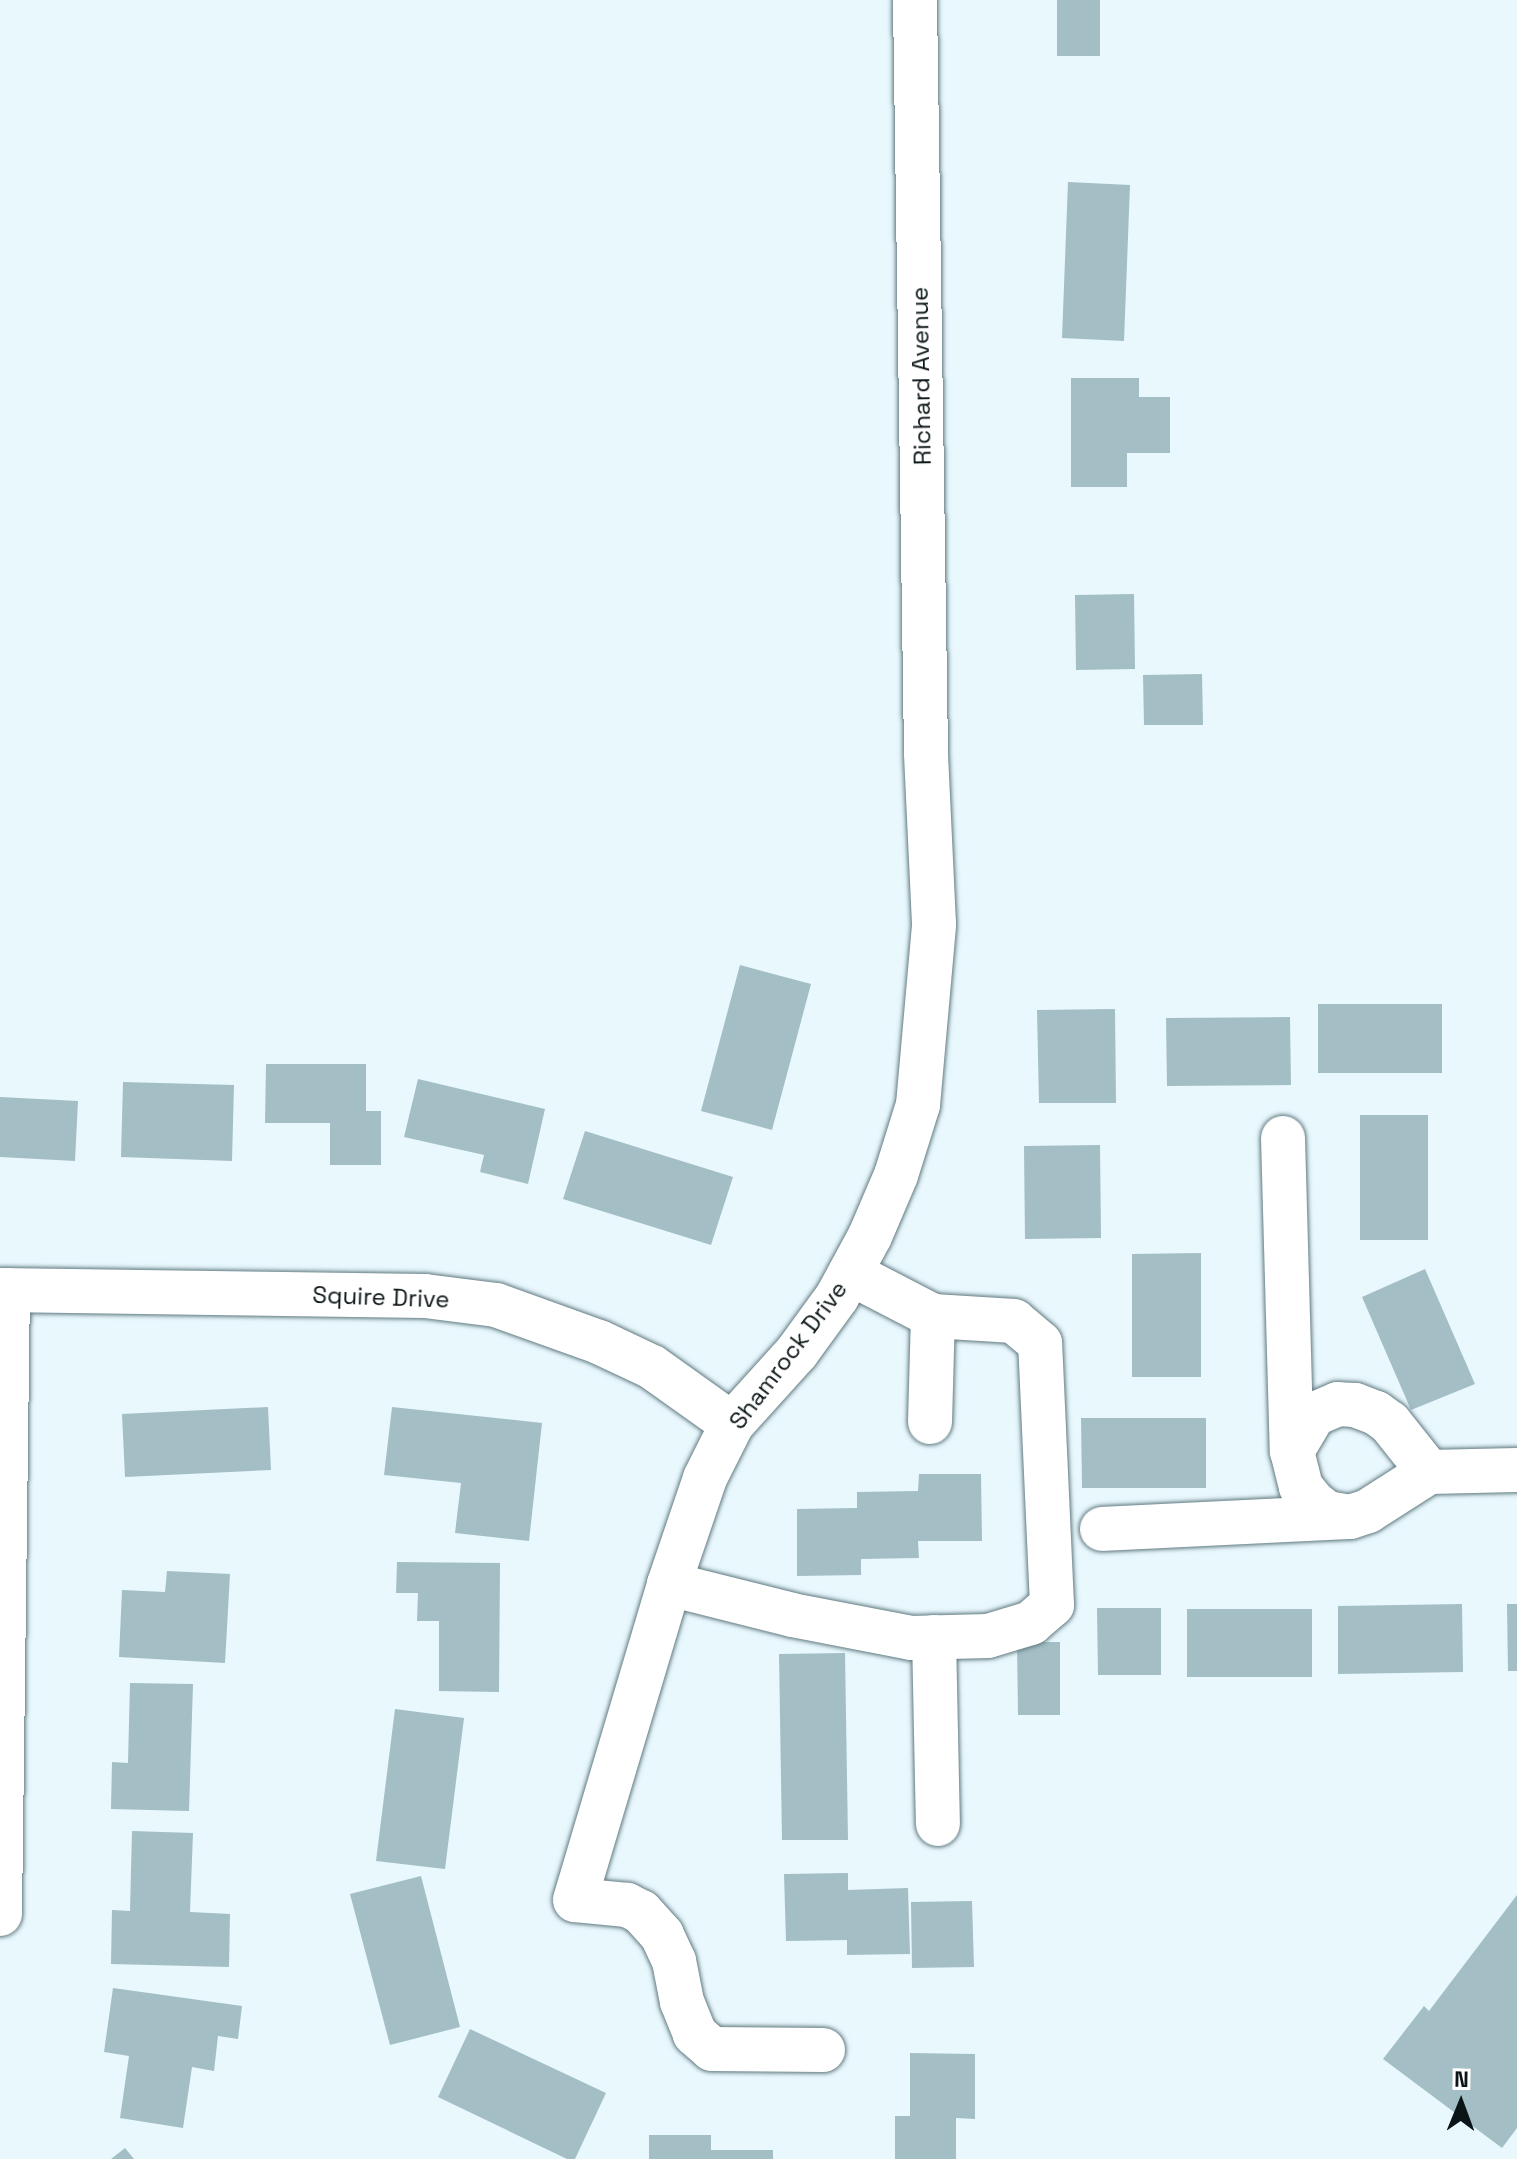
<!DOCTYPE html>
<html>
<head>
<meta charset="utf-8">
<style>
	body { margin:0 }
	#map { position:relative; width:1517px; height:2159px; overflow:hidden; background:#e8f8fd; font-family:"Space Grotesk",sans-serif }
	div>[style] { position:absolute }
	[style*='--x'] { left:calc(var(--x)*1px); top:calc(var(--y)*1px); width:calc(var(--w)*1px); rotate:calc(var(--a)*1deg) }
	.building>* { inset:0; background:#a3bec5 }
	.roads { filter:drop-shadow(0 0 2px #617a81) drop-shadow(0 0 2px #617a81) }
	.minor>* { height:44px; margin:-22px; padding:0 22px; transform-origin:22px; border-radius:22px; background:#fff }
	span { translate:-50% -50%; white-space:nowrap; text-align:center; line-height:1.15; -webkit-text-stroke:7px #fff; paint-order:stroke }
	.street-label { font-size:24px; color:#0b1517 }
	.north { position:absolute; left:1421px; top:2063px; width:80px; height:80px; -webkit-text-stroke:6px #fff; paint-order:stroke; rotate:1deg; font-size:22px; font-weight:700; line-height:32px; text-align:center; color:#0b1517 }
	.north::after { content:''; display:block; margin:auto; width:28px; height:36px; background:#0b1517; clip-path:polygon(50% 0,100% 100%,50% 72%,0 100%) }
</style>
</head>
<body>
<div id="map">
	<div class="building">
		<i style="clip-path:polygon(1057px 0,1100px 0,1100px 56px,1057px 56px)"></i>
		<i style="clip-path:polygon(1068px 182px,1130px 185px,1124px 341px,1062px 338px)"></i>
		<i style="clip-path:polygon(1071px 378px,1139px 378px,1139px 397px,1170px 397px,1170px 453px,1127px 453px,1127px 487px,1071px 487px)"></i>
		<i style="clip-path:polygon(1134px 594px,1135px 669px,1076px 670px,1075px 595px)"></i>
		<i style="clip-path:polygon(1202px 674px,1203px 725px,1144px 725px,1143px 675px)"></i>
		<i style="clip-path:polygon(740px 965px,811px 984px,772px 1130px,701px 1111px)"></i>
		<i style="clip-path:polygon(1318px 1004px,1442px 1004px,1442px 1073px,1318px 1073px)"></i>
		<i style="clip-path:polygon(1115px 1009px,1116px 1103px,1039px 1103px,1037px 1010px)"></i>
		<i style="clip-path:polygon(1290px 1017px,1291px 1085px,1167px 1086px,1166px 1018px)"></i>
		<i style="clip-path:polygon(266px 1064px,366px 1064px,366px 1111px,381px 1111px,381px 1165px,330px 1165px,330px 1123px,265px 1123px)"></i>
		<i style="clip-path:polygon(418px 1079px,545px 1109px,528px 1184px,480px 1172px,484px 1155px,404px 1137px)"></i>
		<i style="clip-path:polygon(123px 1082px,234px 1085px,232px 1161px,121px 1157px)"></i>
		<i style="clip-path:polygon(0 1097px,78px 1101px,75px 1161px,0 1157px)"></i>
		<i style="clip-path:polygon(1360px 1115px,1428px 1115px,1428px 1240px,1360px 1240px)"></i>
		<i style="clip-path:polygon(585px 1131px,733px 1177px,711px 1245px,563px 1199px)"></i>
		<i style="clip-path:polygon(1100px 1145px,1101px 1238px,1025px 1239px,1024px 1146px)"></i>
		<i style="clip-path:polygon(1201px 1253px,1201px 1377px,1132px 1377px,1132px 1254px)"></i>
		<i style="clip-path:polygon(1425px 1269px,1475px 1384px,1411px 1410px,1362px 1297px)"></i>
		<i style="clip-path:polygon(268px 1407px,271px 1470px,125px 1477px,122px 1414px)"></i>
		<i style="clip-path:polygon(392px 1407px,542px 1423px,529px 1541px,455px 1533px,461px 1483px,384px 1475px)"></i>
		<i style="clip-path:polygon(1081px 1418px,1206px 1418px,1206px 1488px,1082px 1488px)"></i>
		<i style="clip-path:polygon(919px 1474px,981px 1474px,982px 1541px,918px 1541px,919px 1558px,861px 1559px,861px 1575px,797px 1576px,797px 1509px,857px 1508px,857px 1492px,918px 1491px)"></i>
		<i style="clip-path:polygon(397px 1562px,500px 1563px,499px 1692px,439px 1691px,439px 1621px,417px 1621px,418px 1593px,396px 1593px)"></i>
		<i style="clip-path:polygon(167px 1571px,230px 1574px,225px 1663px,119px 1657px,122px 1590px,165px 1592px)"></i>
		<i style="clip-path:polygon(1462px 1604px,1463px 1672px,1338px 1674px,1338px 1606px)"></i>
		<i style="clip-path:polygon(1507px 1604px,1517px 1604px,1517px 1671px,1508px 1671px)"></i>
		<i style="clip-path:polygon(1097px 1608px,1161px 1608px,1161px 1675px,1098px 1675px)"></i>
		<i style="clip-path:polygon(1187px 1609px,1312px 1609px,1312px 1677px,1187px 1677px)"></i>
		<i style="clip-path:polygon(1017px 1642px,1060px 1642px,1060px 1715px,1018px 1715px)"></i>
		<i style="clip-path:polygon(845px 1653px,848px 1840px,782px 1840px,779px 1654px)"></i>
		<i style="clip-path:polygon(130px 1683px,193px 1684px,189px 1811px,111px 1809px,112px 1762px,128px 1763px)"></i>
		<i style="clip-path:polygon(395px 1709px,464px 1718px,445px 1869px,376px 1861px)"></i>
		<i style="clip-path:polygon(132px 1831px,193px 1833px,190px 1912px,230px 1914px,229px 1967px,111px 1964px,112px 1910px,130px 1911px)"></i>
		<i style="clip-path:polygon(848px 1873px,848px 1890px,908px 1888px,910px 1954px,847px 1955px,847px 1940px,786px 1941px,784px 1874px)"></i>
		<i style="clip-path:polygon(421px 1876px,460px 2027px,390px 2045px,350px 1894px)"></i>
		<i style="clip-path:polygon(1517px 1895px,1517px 2128px,1502px 2148px,1383px 2059px,1424px 2006px,1429px 2011px)"></i>
		<i style="clip-path:polygon(972px 1901px,974px 1967px,912px 1968px,911px 1902px)"></i>
		<i style="clip-path:polygon(113px 1988px,242px 2006px,238px 2039px,218px 2036px,214px 2071px,192px 2067px,183px 2128px,120px 2118px,129px 2056px,104px 2052px)"></i>
		<i style="clip-path:polygon(470px 2029px,606px 2093px,575px 2159px,567px 2159px,438px 2097px)"></i>
		<i style="clip-path:polygon(910px 2053px,975px 2054px,975px 2119px,956px 2118px,956px 2159px,895px 2159px,895px 2116px,910px 2116px)"></i>
		<i style="clip-path:polygon(649px 2135px,711px 2135px,711px 2150px,773px 2150px,773px 2159px,649px 2159px)"></i>
		<i style="clip-path:polygon(125px 2148px,134px 2159px,111px 2159px)"></i>
	</div>
	<div class="roads">
		<div class="minor">
			<i style="--x:1283;--y:1138;--w:313;--a:88.4"></i>
			<i style="--x:0;--y:1290;--w:425;--a:0.8"></i>
			<i style="--x:425;--y:1296;--w:72;--a:7.2"></i>
			<i style="--x:496;--y:1305;--w:109;--a:19.8"></i>
			<i style="--x:599;--y:1342;--w:59;--a:25.3"></i>
			<i style="--x:652;--y:1367;--w:98;--a:35.5"></i>
			<i style="--x:930;--y:1422;--w:106;--a:-88.4"></i>
			<i style="--x:1429;--y:1472;--w:63;--a:-128.5"></i>
			<i style="--x:1390;--y:1423;--w:17;--a:-144"></i>
			<i style="--x:1376;--y:1413;--w:22;--a:-159"></i>
			<i style="--x:1355;--y:1405;--w:17;--a:-177"></i>
			<i style="--x:1338;--y:1404;--w:26;--a:157"></i>
			<i style="--x:1314;--y:1414;--w:43;--a:120.7"></i>
			<i style="--x:1292;--y:1451;--w:37;--a:76"></i>
			<i style="--x:1301;--y:1487;--w:19;--a:51"></i>
			<i style="--x:1313;--y:1502;--w:18;--a:38"></i>
			<i style="--x:1327;--y:1513;--w:23;--a:10"></i>
			<i style="--x:1350;--y:1517;--w:19;--a:-18"></i>
			<i style="--x:1368;--y:1511;--w:72;--a:-32.6"></i>
			<i style="--x:1429;--y:1472;--w:88;--a:-1.3"></i>
			<i style="--x:1102;--y:1529;--w:245;--a:-2.8"></i>
			<i style="--x:669;--y:1584;--w:127;--a:14.1"></i>
			<i style="--x:792;--y:1615;--w:121;--a:10.9"></i>
			<i style="--x:911;--y:1638;--w:77;--a:-1.5"></i>
			<i style="--x:988;--y:1636;--w:45;--a:-16.8"></i>
			<i style="--x:1031;--y:1623;--w:28;--a:-41"></i>
			<i style="--x:1052;--y:1605;--w:262;--a:-92.6"></i>
			<i style="--x:1040;--y:1343;--w:34;--a:-140"></i>
			<i style="--x:1014;--y:1321;--w:81;--a:-176.5"></i>
			<i style="--x:933;--y:1316;--w:93;--a:-152.6"></i>
			<i style="--x:934;--y:1637;--w:187;--a:88.8"></i>
			<i style="--x:0;--y:1914;--w:624;--a:-89.27"></i>
			<i style="--x:823;--y:2050;--w:111;--a:-179.5"></i>
			<i style="--x:712;--y:2049;--w:23;--a:-139"></i>
			<i style="--x:695;--y:2034;--w:35;--a:-112"></i>
			<i style="--x:682;--y:2002;--w:42;--a:-101"></i>
			<i style="--x:674;--y:1961;--w:29;--a:-115"></i>
			<i style="--x:662;--y:1935;--w:31;--a:-132"></i>
			<i style="--x:641;--y:1912;--w:16;--a:-153"></i>
			<i style="--x:627;--y:1905;--w:52;--a:-174.5"></i>
			<i style="--x:575;--y:1900;--w:330;--a:-73.4"></i>
			<i style="--x:669;--y:1584;--w:112;--a:-71.2"></i>
			<i style="--x:705;--y:1478;--w:60;--a:-63.4"></i>
			<i style="--x:732;--y:1424;--w:97;--a:-47.9"></i>
			<i style="--x:797;--y:1352;--w:68;--a:-54"></i>
			<i style="--x:837;--y:1297;--w:69;--a:-61.6"></i>
			<i style="--x:870;--y:1236;--w:66;--a:-66.9"></i>
			<i style="--x:896;--y:1175;--w:73;--a:-72.6"></i>
			<i style="--x:918;--y:1105;--w:182;--a:-84.9"></i>
			<i style="--x:934;--y:924;--w:172;--a:-92.7"></i>
			<i style="--x:926;--y:752;--w:752;--a:-90.84"></i>
		</div>
	</div>
	<div class="street-label">
		<span style="left:921px;top:376px;rotate:-91deg">Richard Avenue</span>
		<span style="left:381px;top:1297px;rotate:2deg">Squire Drive</span>
		<span style="left:788px;top:1355px;rotate:-53deg">Shamrock Drive</span>
	</div>
	<div class="north">N</div>
</div>
</body>
</html>
